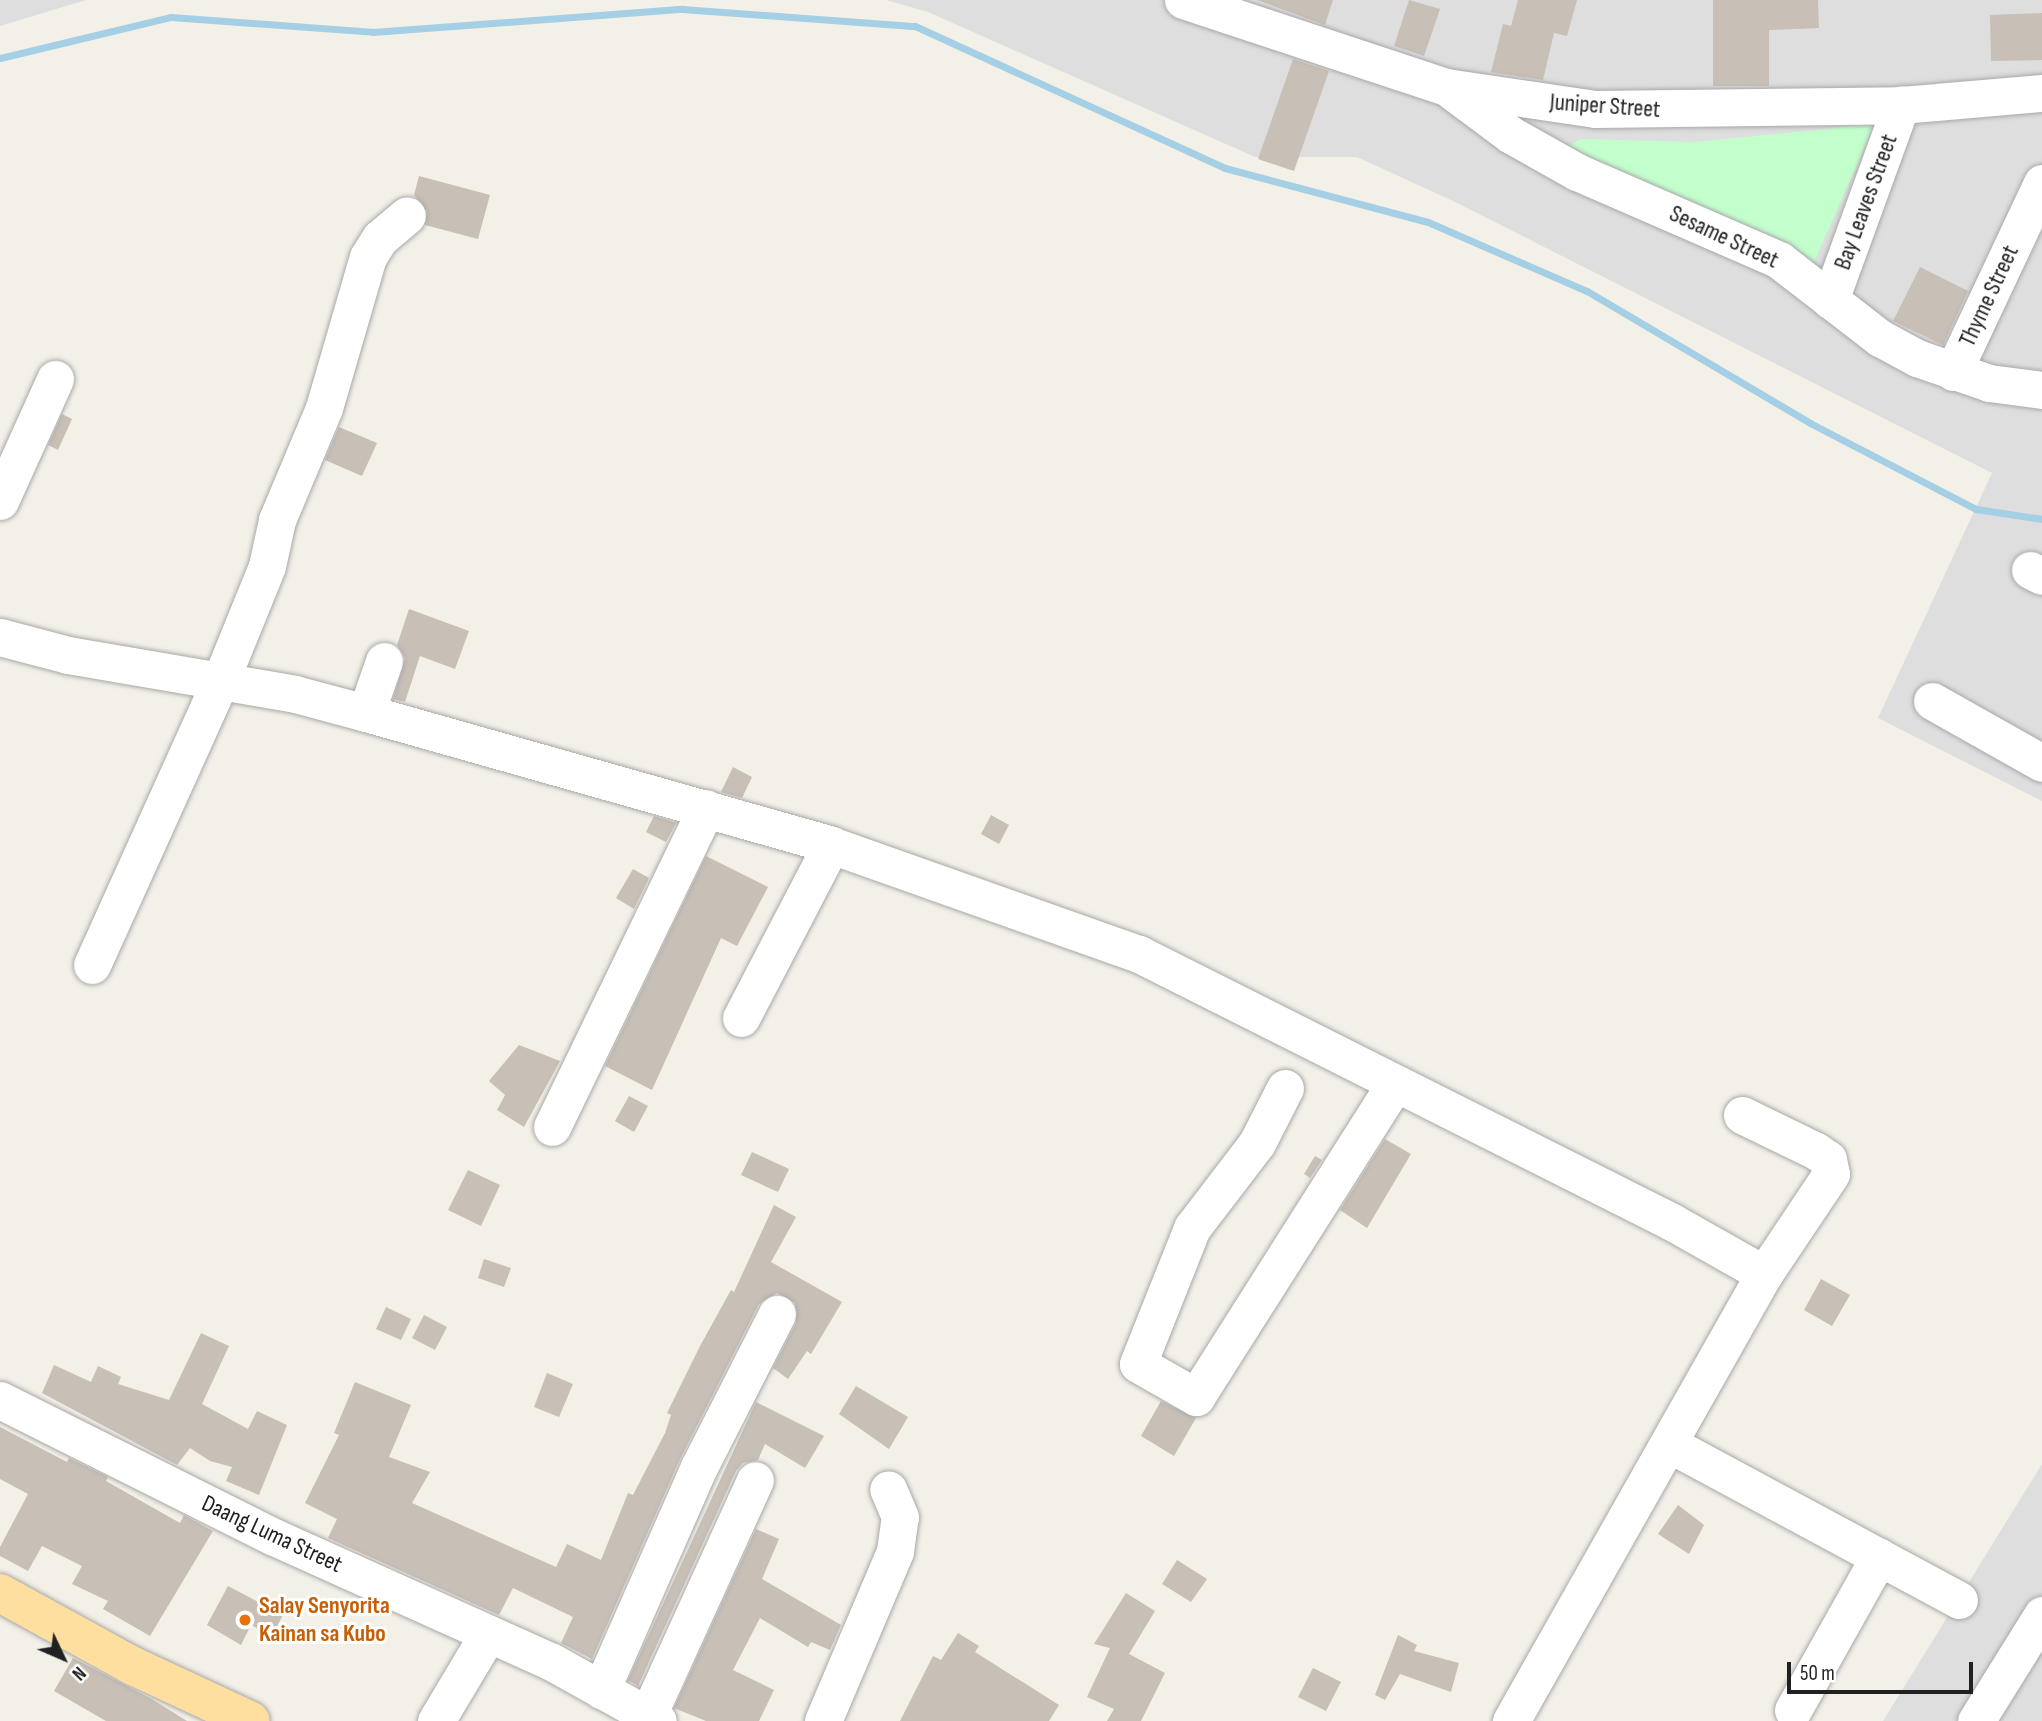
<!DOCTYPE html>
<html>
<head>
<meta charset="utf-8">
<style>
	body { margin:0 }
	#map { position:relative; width:2042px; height:1721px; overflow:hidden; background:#f2f0e7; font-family:"Sofia Sans Condensed",sans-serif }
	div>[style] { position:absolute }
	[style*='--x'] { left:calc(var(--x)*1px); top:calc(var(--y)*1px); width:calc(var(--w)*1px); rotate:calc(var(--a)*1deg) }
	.residential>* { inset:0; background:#dfdede }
	.park>* { inset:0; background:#c2ffcd }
	.stream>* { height:7px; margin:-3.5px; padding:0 3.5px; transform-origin:3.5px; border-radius:3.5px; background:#a4cfe4 }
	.building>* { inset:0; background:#c8bfb6 }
	.roads { filter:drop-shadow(0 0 2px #a8a8a8) drop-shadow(0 0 2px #a8a8a8) }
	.minor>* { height:37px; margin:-18.5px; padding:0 18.5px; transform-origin:18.5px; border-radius:18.5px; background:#fff }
	.major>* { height:38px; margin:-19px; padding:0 19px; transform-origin:19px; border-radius:19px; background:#ffdf9f }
	.dots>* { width:19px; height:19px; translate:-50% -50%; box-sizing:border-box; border:4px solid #fff; border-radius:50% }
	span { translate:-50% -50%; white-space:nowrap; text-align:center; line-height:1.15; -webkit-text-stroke:6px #fff; paint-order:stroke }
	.street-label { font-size:24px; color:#212121 }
	.food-label { font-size:24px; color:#c56008; font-weight:700 }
	.left { translate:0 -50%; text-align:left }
	.north { position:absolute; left:28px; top:1623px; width:70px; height:70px; -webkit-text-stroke:5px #fff; paint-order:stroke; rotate:134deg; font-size:19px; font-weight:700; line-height:28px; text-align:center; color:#212121 }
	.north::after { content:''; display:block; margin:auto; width:24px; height:32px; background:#212121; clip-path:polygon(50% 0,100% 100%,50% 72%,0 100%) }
	.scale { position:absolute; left:1787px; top:1662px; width:186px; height:32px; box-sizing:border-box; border:4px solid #212121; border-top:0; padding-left:9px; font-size:21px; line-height:24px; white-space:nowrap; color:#212121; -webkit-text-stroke:5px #fff; paint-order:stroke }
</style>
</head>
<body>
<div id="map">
	<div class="residential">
		<i style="clip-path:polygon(0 0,86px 0,0 26px)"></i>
		<i style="clip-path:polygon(886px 0,2042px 0,2042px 801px,1878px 718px,1992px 473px,1453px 201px,1357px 157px,1255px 157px,928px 12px)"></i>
		<i style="clip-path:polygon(2042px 1464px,2042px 1721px,1883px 1721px)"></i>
	</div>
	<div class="park">
		<i style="clip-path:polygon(1875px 124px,1814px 262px,1762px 231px,1674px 203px,1566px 147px,1581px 139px,1695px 142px)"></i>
	</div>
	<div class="stream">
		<i style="--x:0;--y:58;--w:176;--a:-13.5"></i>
		<i style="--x:171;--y:17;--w:203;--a:4.2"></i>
		<i style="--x:373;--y:32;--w:310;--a:-4.3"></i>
		<i style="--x:682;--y:9;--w:234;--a:4.2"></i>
		<i style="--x:915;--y:26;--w:341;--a:24.6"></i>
		<i style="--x:1225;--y:168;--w:210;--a:14.9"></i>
		<i style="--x:1428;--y:222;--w:173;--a:23.5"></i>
		<i style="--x:1587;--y:291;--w:259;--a:30.6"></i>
		<i style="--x:1810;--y:423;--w:187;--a:27.4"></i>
		<i style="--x:1976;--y:509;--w:67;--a:8.6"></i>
	</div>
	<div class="building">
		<i style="clip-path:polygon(1257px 0,1333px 0,1325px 25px)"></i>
		<i style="clip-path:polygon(1409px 0,1440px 9px,1424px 56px,1394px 46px)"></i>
		<i style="clip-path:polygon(1518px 0,1577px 0,1567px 36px,1554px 33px,1543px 80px,1491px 72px,1503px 24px,1511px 26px)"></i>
		<i style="clip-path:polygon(1713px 0,1818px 0,1819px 28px,1769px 30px,1769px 86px,1713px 86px)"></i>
		<i style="clip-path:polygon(2042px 13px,2042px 60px,1991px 61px,1990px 15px)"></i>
		<i style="clip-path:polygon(1293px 59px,1329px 71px,1294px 171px,1258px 159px)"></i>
		<i style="clip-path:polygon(419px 176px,490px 195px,478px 239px,425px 225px,427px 211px,414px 195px)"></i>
		<i style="clip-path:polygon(1920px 267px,1968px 291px,1943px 345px,1893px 321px)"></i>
		<i style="clip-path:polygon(62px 414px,72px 419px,58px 450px,48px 445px)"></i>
		<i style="clip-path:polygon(339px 427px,377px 443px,362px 476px,325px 460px)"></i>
		<i style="clip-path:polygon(409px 609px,469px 631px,455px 669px,420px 656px,405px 702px,393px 699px,405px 658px,397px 645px)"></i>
		<i style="clip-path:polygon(733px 767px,752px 777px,742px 798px,721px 792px)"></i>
		<i style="clip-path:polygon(991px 815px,1009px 825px,999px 844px,981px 834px)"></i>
		<i style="clip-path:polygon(654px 816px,676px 823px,666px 842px,646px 832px)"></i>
		<i style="clip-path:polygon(706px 856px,768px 887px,737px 946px,721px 938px,652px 1090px,605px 1066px)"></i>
		<i style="clip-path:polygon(633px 869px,649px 878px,634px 909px,616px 898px)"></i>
		<i style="clip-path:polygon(519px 1045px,560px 1061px,524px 1127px,497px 1110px,505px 1095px,489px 1081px)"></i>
		<i style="clip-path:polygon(629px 1096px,648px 1106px,634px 1132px,615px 1121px)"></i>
		<i style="clip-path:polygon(1385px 1139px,1411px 1154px,1367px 1228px,1340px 1210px)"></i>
		<i style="clip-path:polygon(752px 1152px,789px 1169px,778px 1192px,741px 1175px)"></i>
		<i style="clip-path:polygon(1315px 1156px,1322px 1160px,1310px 1178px,1304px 1174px)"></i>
		<i style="clip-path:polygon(468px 1170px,500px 1185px,481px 1226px,448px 1210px)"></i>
		<i style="clip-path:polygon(774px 1205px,796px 1217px,771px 1262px,842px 1302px,811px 1354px,807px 1351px,788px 1379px,773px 1368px,796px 1323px,795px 1303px,777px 1293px,759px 1304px,680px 1459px,592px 1659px,561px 1643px,573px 1617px,513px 1588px,499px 1615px,328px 1538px,337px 1519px,305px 1503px,339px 1435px,334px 1433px,355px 1382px,411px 1405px,389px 1457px,430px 1472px,412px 1503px,556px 1567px,567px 1544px,601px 1560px,628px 1493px,633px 1495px,665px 1433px,671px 1415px,667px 1413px,700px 1346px,731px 1290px,734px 1292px)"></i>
		<i style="clip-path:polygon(484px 1259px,511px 1268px,504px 1287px,478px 1278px)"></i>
		<i style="clip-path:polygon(1821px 1279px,1850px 1295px,1832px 1326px,1804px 1310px)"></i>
		<i style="clip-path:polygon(386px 1307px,411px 1319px,401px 1340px,376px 1329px)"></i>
		<i style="clip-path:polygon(424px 1315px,447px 1327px,435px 1350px,412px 1338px)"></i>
		<i style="clip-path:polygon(201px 1333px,229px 1346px,202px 1404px,248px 1429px,257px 1411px,287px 1425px,259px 1495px,226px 1481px,232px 1467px,210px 1461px,190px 1448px,177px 1465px,42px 1393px,54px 1365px,91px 1382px,98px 1366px,121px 1377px,118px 1384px,169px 1400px)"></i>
		<i style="clip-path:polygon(547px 1373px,573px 1384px,559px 1417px,534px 1407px)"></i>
		<i style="clip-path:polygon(856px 1386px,908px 1417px,889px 1449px,839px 1414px)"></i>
		<i style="clip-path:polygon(1161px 1401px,1196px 1418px,1174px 1456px,1141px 1436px)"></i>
		<i style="clip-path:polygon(756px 1402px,824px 1436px,805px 1468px,765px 1444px,758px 1460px,743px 1463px,736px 1471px,638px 1686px,628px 1680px)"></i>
		<i style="clip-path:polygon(0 1427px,67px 1462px,69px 1458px,108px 1477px,106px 1481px,180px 1523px,184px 1515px,213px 1531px,150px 1636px,103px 1609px,108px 1601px,72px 1584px,82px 1566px,42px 1546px,28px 1571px,0 1556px,0 1547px,28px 1494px,0 1479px)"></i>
		<i style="clip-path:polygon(1678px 1505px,1704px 1525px,1689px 1554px,1658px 1534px)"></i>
		<i style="clip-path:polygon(756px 1529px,779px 1539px,762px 1579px,841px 1625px,830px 1650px,811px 1642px,808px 1647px,760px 1618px,733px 1670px,774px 1690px,759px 1721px,706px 1721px,674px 1708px)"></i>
		<i style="clip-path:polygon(1177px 1560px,1207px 1579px,1191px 1602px,1162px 1584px)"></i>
		<i style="clip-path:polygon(228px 1586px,283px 1615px,272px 1636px,251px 1625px,241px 1645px,207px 1625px)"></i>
		<i style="clip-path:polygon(1126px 1593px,1155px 1611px,1129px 1654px,1165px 1673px,1141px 1721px,1107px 1721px,1114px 1709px,1087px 1697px,1110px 1648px,1094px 1644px)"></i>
		<i style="clip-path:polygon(958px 1633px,979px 1646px,975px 1652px,1059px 1705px,1049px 1721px,900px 1721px,933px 1656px,941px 1660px)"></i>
		<i style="clip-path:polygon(1398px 1635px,1417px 1645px,1414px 1651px,1459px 1663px,1451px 1692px,1400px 1674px,1385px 1700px,1375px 1695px)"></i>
		<i style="clip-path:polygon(73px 1658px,150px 1698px,187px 1721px,106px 1721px,54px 1691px)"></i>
		<i style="clip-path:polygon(1313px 1668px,1341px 1682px,1326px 1711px,1298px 1697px)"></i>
	</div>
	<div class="roads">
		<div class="minor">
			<i style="--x:1183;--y:0;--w:277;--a:18.3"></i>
			<i style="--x:1446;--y:87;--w:151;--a:8.4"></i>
			<i style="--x:1595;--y:109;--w:306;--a:-0.7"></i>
			<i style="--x:1901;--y:105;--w:142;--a:-4.9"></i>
			<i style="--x:1453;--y:92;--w:72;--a:36.6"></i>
			<i style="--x:1511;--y:135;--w:76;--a:29.3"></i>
			<i style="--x:1577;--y:172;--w:220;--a:23.5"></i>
			<i style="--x:1779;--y:260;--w:128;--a:37.7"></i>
			<i style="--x:1880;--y:338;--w:42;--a:28.4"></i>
			<i style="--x:1917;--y:358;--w:76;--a:19.1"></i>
			<i style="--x:1989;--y:383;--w:53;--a:7.5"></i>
			<i style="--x:1830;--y:300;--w:208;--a:-70"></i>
			<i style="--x:1953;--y:372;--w:209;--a:-64.8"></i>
			<i style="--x:0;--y:501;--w:134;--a:-65.7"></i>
			<i style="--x:2030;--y:570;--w:13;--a:27"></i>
			<i style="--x:0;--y:637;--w:70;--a:14.8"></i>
			<i style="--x:68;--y:655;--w:230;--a:9.7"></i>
			<i style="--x:295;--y:694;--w:73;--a:15"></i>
			<i style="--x:366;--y:713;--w:483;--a:15.8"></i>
			<i style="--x:831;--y:845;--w:327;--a:19.5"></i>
			<i style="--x:1139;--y:954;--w:597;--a:26.69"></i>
			<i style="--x:1672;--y:1222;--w:106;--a:29.5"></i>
			<i style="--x:1764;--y:1274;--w:514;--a:119.51"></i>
			<i style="--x:1932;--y:701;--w:126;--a:29.4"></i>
			<i style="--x:366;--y:713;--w:55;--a:-70.9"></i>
			<i style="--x:92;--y:965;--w:311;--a:-65.7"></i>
			<i style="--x:220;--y:682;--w:125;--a:-67.9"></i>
			<i style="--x:267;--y:566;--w:47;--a:-77.7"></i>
			<i style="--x:277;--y:520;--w:121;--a:-67.2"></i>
			<i style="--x:324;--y:408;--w:157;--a:-73.8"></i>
			<i style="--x:368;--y:257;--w:22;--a:-58"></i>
			<i style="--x:380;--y:238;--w:35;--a:-40"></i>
			<i style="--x:741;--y:1018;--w:195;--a:-62.5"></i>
			<i style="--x:1285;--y:1088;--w:62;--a:117"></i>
			<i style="--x:1257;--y:1143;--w:107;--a:127.4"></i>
			<i style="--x:1192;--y:1228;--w:146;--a:111.7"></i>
			<i style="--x:1138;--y:1364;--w:67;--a:29.6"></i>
			<i style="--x:1196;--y:1397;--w:371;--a:-57.6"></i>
			<i style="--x:1742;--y:1115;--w:82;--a:25.9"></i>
			<i style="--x:1816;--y:1151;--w:14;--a:34"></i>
			<i style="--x:1828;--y:1159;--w:15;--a:79"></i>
			<i style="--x:1831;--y:1174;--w:120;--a:123.8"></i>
			<i style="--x:552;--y:1127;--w:354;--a:-64.2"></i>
			<i style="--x:0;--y:1400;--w:306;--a:26.6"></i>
			<i style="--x:274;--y:1537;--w:305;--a:24.2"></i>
			<i style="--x:552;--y:1662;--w:121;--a:29.1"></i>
			<i style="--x:1671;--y:1445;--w:327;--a:28.3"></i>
			<i style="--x:601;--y:1690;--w:244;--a:-66.3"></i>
			<i style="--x:699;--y:1467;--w:172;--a:-63"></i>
			<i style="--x:1793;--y:1710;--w:176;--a:-60.7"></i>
			<i style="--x:648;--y:1715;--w:258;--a:-65.5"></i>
			<i style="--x:436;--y:1721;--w:101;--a:-59.1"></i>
			<i style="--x:823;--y:1721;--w:185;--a:-67"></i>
			<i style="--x:895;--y:1551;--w:34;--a:-82"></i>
			<i style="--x:900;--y:1517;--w:30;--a:-113"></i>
			<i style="--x:1976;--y:1721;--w:125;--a:-58.1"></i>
		</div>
		<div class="major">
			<i style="--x:0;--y:1593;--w:149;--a:28.8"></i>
			<i style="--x:131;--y:1665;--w:132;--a:25"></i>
		</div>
	</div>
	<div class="dots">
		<i style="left:245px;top:1620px;background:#e8710a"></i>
	</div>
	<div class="street-label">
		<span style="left:1605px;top:106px;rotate:4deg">Juniper Street</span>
		<span style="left:1866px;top:202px;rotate:-70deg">Bay Leaves Street</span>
		<span style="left:1724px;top:237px;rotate:25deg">Sesame Street</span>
		<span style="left:1989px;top:296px;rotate:-65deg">Thyme Street</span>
		<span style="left:272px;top:1534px;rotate:25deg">Daang Luma Street</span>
	</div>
	<div class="food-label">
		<span class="left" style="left:259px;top:1620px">Salay Senyorita<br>Kainan sa Kubo</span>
	</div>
	<div class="north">N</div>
	<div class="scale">50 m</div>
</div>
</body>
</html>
